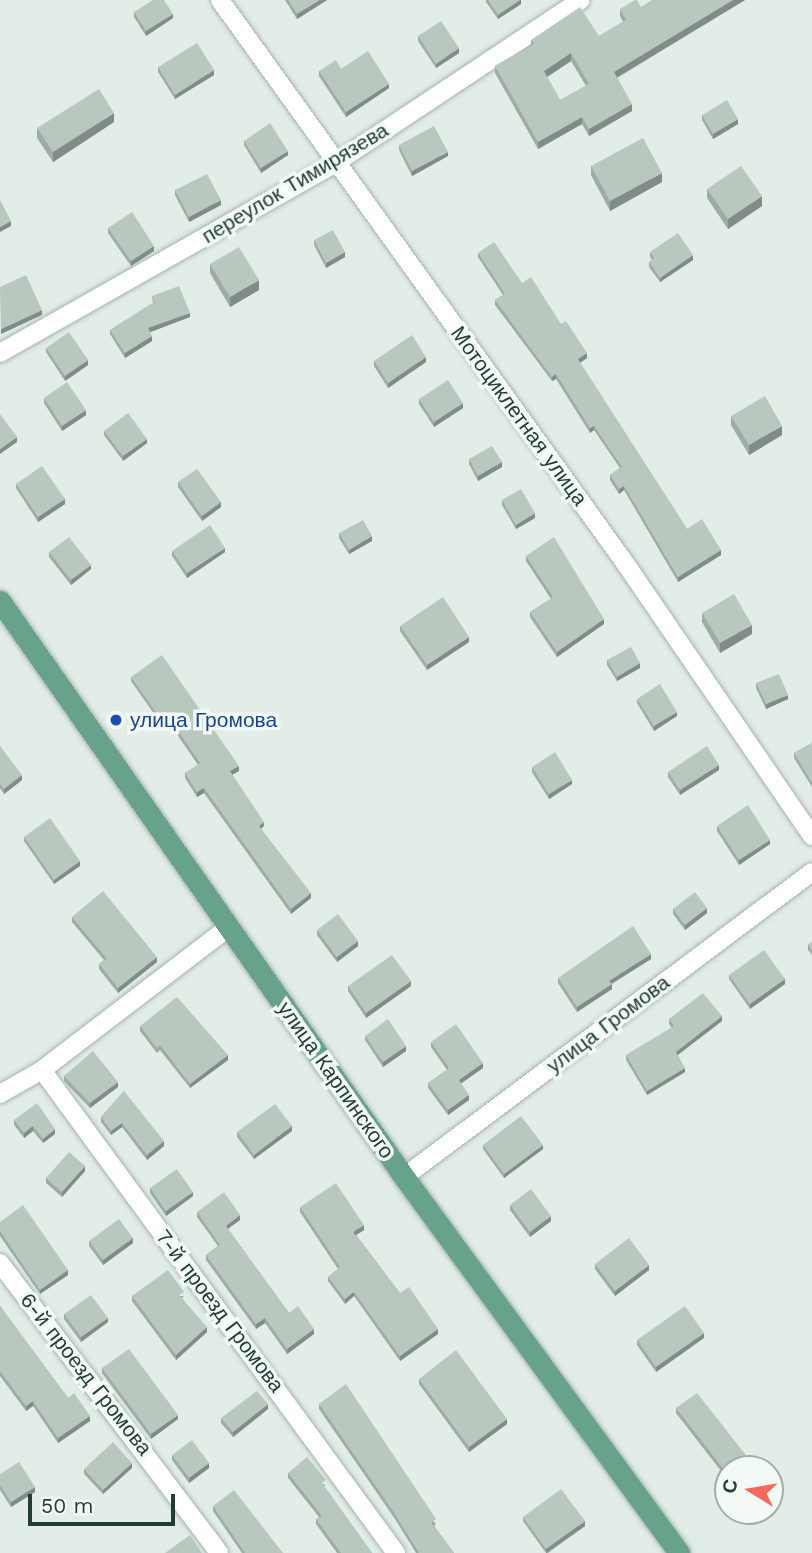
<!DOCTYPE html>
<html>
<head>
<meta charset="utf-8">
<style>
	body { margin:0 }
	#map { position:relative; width:812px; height:1553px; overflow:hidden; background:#e3ede7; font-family:"Work Sans",sans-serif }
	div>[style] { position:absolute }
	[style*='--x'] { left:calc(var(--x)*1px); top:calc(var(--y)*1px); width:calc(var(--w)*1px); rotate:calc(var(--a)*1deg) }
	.roads { filter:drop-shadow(0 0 2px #a5b5ad) drop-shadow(0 0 2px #a5b5ad) }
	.street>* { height:18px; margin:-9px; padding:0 9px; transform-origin:9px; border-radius:9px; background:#fff }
	.primary>* { height:21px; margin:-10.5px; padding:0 10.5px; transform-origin:10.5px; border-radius:10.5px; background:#67a28a }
	.wall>* { inset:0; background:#9eaca4 }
	.shaded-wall>* { inset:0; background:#818c86 }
	.building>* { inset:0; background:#b8c8bf }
	.dots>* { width:19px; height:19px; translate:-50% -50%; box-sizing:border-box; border:4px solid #f3f9f5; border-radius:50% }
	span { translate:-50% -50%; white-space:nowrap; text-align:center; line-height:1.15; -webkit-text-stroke:7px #f3f9f5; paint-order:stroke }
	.street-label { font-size:21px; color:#223e32 }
	.transit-label { font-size:21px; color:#164399 }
	.left { translate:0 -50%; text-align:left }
	.north { position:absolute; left:714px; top:1455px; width:70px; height:70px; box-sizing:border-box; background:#f3f9f5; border:2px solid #9faea7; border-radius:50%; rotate:281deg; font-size:19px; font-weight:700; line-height:28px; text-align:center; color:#223e32 }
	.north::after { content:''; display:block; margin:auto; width:24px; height:32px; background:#f3695b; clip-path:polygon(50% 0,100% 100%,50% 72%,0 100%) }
	.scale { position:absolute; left:28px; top:1494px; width:147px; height:32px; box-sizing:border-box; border:4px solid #223e32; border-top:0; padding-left:9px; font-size:21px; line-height:24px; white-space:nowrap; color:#223e32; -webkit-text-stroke:5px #f3f9f5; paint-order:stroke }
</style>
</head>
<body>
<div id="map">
	<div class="roads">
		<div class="street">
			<i style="--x:220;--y:0;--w:694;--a:54.27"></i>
			<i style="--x:625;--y:563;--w:331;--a:55.6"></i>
			<i style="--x:0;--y:353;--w:384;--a:-29.5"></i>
			<i style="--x:334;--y:164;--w:296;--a:-33.6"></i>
			<i style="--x:42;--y:1070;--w:599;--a:53.76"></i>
			<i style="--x:0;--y:1094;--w:48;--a:-29.7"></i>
			<i style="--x:42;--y:1070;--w:235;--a:-37.4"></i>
			<i style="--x:404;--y:1177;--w:509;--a:-36.78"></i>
			<i style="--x:0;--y:1263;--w:363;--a:52.9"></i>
		</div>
		<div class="primary">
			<i style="--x:0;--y:601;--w:704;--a:54.95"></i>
			<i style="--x:404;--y:1177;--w:466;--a:53.8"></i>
		</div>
	</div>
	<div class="wall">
		<i style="clip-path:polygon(285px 0,327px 0,297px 19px)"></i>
		<i style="clip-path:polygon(486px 0,521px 0,521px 4px,498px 19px,486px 2px)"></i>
		<i style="clip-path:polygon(evenodd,745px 0,617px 78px,632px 111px,589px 136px,582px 124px,538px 149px,495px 73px,495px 66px,531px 45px,531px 40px,599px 36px,623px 22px,620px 16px,620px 9px,745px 0,571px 61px,586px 86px,560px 100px,547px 77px,571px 61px)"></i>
		<i style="clip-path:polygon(134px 12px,173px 18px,146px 36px,134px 17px)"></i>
		<i style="clip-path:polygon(418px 36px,459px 53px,436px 68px,418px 41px)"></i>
		<i style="clip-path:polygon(158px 67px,214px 75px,175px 99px,158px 72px)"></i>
		<i style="clip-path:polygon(341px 69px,389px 88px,346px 117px,319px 76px,319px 71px)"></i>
		<i style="clip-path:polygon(702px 115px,738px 124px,713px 139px,702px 120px)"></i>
		<i style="clip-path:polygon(114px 122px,53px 162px,37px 138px,37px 128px)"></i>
		<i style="clip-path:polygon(244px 141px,288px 155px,261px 173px,244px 145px)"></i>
		<i style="clip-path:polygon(399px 145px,448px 156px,412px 176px,399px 150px)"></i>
		<i style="clip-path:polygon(591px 166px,662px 182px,610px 211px,591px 175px)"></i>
		<i style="clip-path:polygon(707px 189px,762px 206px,728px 229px,707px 198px)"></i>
		<i style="clip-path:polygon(175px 190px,221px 205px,189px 222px,175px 195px)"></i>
		<i style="clip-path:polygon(108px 228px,154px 251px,131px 266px,108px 233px)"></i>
		<i style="clip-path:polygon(314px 240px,345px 257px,326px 268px,314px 245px)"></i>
		<i style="clip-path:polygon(650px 252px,693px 260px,660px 282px,649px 267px,649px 262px,652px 260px,650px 257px)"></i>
		<i style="clip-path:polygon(478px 253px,522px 283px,561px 324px,587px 358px,580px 363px,687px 529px,721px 555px,678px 582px,624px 490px,619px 494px,610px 480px,610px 475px,620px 468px,594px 430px,590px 433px,556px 379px,552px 381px,495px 305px,495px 300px,503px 295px,478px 257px)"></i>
		<i style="clip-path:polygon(210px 264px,259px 290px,230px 307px,210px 273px)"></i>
		<i style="clip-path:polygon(152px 296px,190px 317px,150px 332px,152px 341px,125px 358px,110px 334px,110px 330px,153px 303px)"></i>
		<i style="clip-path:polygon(46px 348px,88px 365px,65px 381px,46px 352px)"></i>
		<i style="clip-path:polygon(374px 361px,426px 362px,388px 388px,374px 366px)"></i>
		<i style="clip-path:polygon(44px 398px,86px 415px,62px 431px,44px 403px)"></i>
		<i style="clip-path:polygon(419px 399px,463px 408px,434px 427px,419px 404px)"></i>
		<i style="clip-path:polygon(731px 416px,782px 435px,749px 455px,731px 425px)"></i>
		<i style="clip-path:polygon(104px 431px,147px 443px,123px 461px,104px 435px)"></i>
		<i style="clip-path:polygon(469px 459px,502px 467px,478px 481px,469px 464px)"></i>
		<i style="clip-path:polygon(178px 482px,221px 507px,202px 521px,178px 487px)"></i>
		<i style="clip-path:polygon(16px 484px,65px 504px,38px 522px,16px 488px)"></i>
		<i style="clip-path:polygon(502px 500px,535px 518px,516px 529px,502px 505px)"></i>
		<i style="clip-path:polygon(339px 533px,372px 541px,349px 554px,339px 538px)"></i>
		<i style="clip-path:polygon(172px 551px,225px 552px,187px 578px,172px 556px)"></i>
		<i style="clip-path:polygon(49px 552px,91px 569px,71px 585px,49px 557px)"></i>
		<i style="clip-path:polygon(526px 556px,604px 624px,557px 657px,530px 617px,530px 612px,551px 599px,526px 561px)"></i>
		<i style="clip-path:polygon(702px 613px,752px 634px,720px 653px,702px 622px)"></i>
		<i style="clip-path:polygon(400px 626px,469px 642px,427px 670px,400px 631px)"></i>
		<i style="clip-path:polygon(607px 660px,640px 668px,617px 681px,607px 665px)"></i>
		<i style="clip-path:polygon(131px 677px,239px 771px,232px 775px,264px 826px,261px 829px,311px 898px,291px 914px,204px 793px,197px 797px,185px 778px,185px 773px,198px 765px,170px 724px,164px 728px,131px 681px)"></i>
		<i style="clip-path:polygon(756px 683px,788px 699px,766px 709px,756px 688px)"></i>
		<i style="clip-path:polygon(637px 699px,677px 716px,654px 731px,637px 703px)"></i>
		<i style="clip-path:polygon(812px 743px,812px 787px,794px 758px,794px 753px)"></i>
		<i style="clip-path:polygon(0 746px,22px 780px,4px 794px,0 788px)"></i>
		<i style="clip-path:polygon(532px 767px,572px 784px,549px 799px,532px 772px)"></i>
		<i style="clip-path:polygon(719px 770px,680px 795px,668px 777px,668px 772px)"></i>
		<i style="clip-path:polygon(717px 826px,770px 844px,739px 865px,717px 831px)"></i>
		<i style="clip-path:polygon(24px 837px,80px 866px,54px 884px,24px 841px)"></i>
		<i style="clip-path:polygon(673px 909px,707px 913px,685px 930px,673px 914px)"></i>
		<i style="clip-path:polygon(72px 917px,157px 962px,118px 993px,99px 969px,99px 964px,104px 960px,72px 922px)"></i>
		<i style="clip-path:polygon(317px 930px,358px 946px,337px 962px,317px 935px)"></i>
		<i style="clip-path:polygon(812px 942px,812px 955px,808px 950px,808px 945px)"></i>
		<i style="clip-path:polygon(651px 959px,612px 984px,612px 989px,577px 1012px,558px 983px,558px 978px)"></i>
		<i style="clip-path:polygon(729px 975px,785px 984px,750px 1009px,729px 979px)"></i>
		<i style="clip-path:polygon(348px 986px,411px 986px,366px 1018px,348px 991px)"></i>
		<i style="clip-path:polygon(669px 1019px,722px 1021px,678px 1055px,685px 1072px,647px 1095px,626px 1060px,626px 1055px,672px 1028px,669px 1024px)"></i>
		<i style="clip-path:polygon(140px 1026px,228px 1060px,190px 1088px,160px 1050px,157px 1053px,140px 1031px)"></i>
		<i style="clip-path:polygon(365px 1036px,406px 1051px,383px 1067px,365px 1040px)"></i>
		<i style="clip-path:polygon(431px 1042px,483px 1068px,461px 1083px,469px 1100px,448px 1115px,428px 1088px,428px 1083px,447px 1070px,431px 1047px)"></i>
		<i style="clip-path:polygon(64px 1076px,118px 1087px,90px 1108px,64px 1081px)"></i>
		<i style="clip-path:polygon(124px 1091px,164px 1146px,147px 1160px,122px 1127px,111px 1135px,101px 1122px,101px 1117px)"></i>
		<i style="clip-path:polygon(14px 1120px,55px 1134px,43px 1143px,33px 1131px,24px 1138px,14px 1125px)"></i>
		<i style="clip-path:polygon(292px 1131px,254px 1159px,237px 1137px,237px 1132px)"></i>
		<i style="clip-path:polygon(483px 1145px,543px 1149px,504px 1178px,483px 1149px)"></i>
		<i style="clip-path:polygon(85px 1171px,62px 1197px,46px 1183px,46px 1178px)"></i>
		<i style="clip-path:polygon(150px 1188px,193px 1196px,166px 1216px,150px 1193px)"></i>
		<i style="clip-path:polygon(510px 1205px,551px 1221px,530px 1237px,510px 1210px)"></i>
		<i style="clip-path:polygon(300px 1207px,364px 1230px,356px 1235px,400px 1293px,438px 1334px,400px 1361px,354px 1296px,345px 1304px,328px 1281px,328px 1277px,338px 1269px,300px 1212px)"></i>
		<i style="clip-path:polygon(197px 1212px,240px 1220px,228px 1229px,289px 1313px,314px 1334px,287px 1354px,265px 1323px,256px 1329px,206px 1260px,206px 1255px,218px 1246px,197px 1217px)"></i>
		<i style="clip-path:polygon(0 1222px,68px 1275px,40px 1294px,0 1236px)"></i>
		<i style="clip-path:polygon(89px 1241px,133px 1243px,103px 1265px,89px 1246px)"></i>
		<i style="clip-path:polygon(595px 1264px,649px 1270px,615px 1296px,595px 1269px)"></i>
		<i style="clip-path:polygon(132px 1296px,184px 1296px,182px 1298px,207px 1332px,176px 1360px,132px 1301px)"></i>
		<i style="clip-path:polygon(0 1306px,68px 1398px,90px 1421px,58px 1443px,33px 1406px,26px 1411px,0 1376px)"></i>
		<i style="clip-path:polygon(64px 1314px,108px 1322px,81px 1342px,64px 1319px)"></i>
		<i style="clip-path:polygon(704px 1338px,656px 1372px,637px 1345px,637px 1340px)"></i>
		<i style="clip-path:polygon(102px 1368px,178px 1419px,151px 1439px,102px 1373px)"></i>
		<i style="clip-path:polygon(419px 1379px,507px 1424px,469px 1452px,419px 1384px)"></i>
		<i style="clip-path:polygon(319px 1404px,436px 1524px,434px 1526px,454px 1553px,416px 1553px,395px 1519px,319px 1409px)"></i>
		<i style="clip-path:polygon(676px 1408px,753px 1464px,752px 1469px,728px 1469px,728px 1480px,676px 1413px)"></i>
		<i style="clip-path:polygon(268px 1409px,233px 1437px,221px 1423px,221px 1418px)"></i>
		<i style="clip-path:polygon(172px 1455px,209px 1468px,189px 1483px,172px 1460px)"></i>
		<i style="clip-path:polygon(132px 1468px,103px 1494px,84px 1474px,84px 1469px)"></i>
		<i style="clip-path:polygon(288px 1473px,326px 1485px,324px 1486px,372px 1553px,337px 1553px,316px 1524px,316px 1519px,319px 1517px,288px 1478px)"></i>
		<i style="clip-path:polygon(0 1474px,35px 1492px,11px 1507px,0 1490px)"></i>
		<i style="clip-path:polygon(213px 1506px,283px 1553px,242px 1553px,213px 1511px)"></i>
		<i style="clip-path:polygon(523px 1517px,585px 1526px,548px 1553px,546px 1553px,523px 1521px)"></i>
	</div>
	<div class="shaded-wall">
		<i style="clip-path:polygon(320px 0,327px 0,297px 19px,297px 14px)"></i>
		<i style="clip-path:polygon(520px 0,521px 0,521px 4px,498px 19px,498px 15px)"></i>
		<i style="clip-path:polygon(733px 0,745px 0,614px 79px,614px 72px)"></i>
		<i style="clip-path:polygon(173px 14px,173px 18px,146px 36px,146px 31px)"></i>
		<i style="clip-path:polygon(459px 48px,459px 53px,436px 68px,436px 64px)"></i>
		<i style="clip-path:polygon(571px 53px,571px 61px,544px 79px,544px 71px)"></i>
		<i style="clip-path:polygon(214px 70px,214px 75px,175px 99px,175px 95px)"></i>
		<i style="clip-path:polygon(389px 84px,389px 88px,346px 117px,346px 112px)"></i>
		<i style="clip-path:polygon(632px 104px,632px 111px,589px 136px,589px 129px)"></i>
		<i style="clip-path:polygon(114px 113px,114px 122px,53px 162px,53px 152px)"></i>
		<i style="clip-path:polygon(582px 117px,582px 124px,538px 149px,538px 142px)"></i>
		<i style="clip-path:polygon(738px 119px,738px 124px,713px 139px,713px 134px)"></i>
		<i style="clip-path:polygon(288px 151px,288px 155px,261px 173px,261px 168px)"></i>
		<i style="clip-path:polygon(448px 152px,448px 156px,412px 176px,412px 171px)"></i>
		<i style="clip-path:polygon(662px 173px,662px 182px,610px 211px,610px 201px)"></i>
		<i style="clip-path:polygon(762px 196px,762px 206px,728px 229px,728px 219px)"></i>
		<i style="clip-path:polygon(221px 200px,221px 205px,189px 222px,189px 217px)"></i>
		<i style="clip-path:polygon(11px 221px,11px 226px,0 232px,0 227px)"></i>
		<i style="clip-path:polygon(154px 246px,154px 251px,131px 266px,131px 261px)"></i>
		<i style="clip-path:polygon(345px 252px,345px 257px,326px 268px,326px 263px)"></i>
		<i style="clip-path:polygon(693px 255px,693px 260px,660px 282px,660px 278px)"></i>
		<i style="clip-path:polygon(259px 280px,259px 290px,230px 307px,230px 297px)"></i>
		<i style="clip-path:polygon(42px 310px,42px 315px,1px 334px,1px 329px)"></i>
		<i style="clip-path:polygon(190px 313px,190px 317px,148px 333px,148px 328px)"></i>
		<i style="clip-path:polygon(152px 336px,152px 341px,125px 358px,125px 353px)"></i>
		<i style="clip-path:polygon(587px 353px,587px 358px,578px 364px,578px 359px)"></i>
		<i style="clip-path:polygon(426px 357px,426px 362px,388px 388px,388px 383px)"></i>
		<i style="clip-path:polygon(88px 360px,88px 365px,65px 381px,65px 376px)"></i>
		<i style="clip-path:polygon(556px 374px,556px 379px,552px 381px,552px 377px)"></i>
		<i style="clip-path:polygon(463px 403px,463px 408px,434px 427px,434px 422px)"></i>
		<i style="clip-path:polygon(86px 410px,86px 415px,62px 431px,62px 426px)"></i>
		<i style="clip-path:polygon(594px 426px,594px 430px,590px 433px,590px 428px)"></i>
		<i style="clip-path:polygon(782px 426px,782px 435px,749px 455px,749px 445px)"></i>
		<i style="clip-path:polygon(17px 437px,17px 442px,0 454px,0 449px)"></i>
		<i style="clip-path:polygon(147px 439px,147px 443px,123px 461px,123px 456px)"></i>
		<i style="clip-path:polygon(502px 462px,502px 467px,478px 481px,478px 476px)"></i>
		<i style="clip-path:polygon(624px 486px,624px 490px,619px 494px,619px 489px)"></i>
		<i style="clip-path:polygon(65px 499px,65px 504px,38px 522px,38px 517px)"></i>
		<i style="clip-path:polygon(221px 502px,221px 507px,202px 521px,202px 516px)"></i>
		<i style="clip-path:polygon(535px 513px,535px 518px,516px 529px,516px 525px)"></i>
		<i style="clip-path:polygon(372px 536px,372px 541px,349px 554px,349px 550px)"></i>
		<i style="clip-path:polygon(225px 548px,225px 552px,187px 578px,187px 573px)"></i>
		<i style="clip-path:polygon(721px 550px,721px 555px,678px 582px,678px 577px)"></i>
		<i style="clip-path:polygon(91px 565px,91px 569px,71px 585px,71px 580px)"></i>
		<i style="clip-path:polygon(604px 619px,604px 624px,557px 657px,557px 652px)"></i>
		<i style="clip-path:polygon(752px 625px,752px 634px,720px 653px,720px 643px)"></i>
		<i style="clip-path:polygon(469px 637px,469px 642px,427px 670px,427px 665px)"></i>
		<i style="clip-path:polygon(640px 663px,640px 668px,617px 681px,617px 677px)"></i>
		<i style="clip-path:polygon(788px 695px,788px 699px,766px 709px,766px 704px)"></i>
		<i style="clip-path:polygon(677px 712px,677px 716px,654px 731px,654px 726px)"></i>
		<i style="clip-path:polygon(170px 719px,170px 724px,164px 728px,164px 724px)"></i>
		<i style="clip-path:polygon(719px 765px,719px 770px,680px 795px,680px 790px)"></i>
		<i style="clip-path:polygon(239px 766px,239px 771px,230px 776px,230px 771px)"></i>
		<i style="clip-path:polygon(22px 775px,22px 780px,4px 794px,4px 789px)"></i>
		<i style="clip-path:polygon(572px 780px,572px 784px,549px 799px,549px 794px)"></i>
		<i style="clip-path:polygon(204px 788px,204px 793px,197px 797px,197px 792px)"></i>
		<i style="clip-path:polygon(264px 822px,264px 826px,259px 830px,259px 826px)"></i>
		<i style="clip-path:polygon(770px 840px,770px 844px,739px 865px,739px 860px)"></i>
		<i style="clip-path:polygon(80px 861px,80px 866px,54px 884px,54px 880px)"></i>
		<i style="clip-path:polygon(311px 893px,311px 898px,291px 914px,291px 909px)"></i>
		<i style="clip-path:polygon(707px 908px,707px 913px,685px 930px,685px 925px)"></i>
		<i style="clip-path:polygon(358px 941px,358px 946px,337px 962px,337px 957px)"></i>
		<i style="clip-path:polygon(651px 954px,651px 959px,609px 985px,609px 981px)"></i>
		<i style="clip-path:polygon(157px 957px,157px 962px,118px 993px,118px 988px)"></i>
		<i style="clip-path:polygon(785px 979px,785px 984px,750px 1009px,750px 1004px)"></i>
		<i style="clip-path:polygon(411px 981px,411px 986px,366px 1018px,366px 1013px)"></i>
		<i style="clip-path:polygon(612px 984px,612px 989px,577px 1012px,577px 1007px)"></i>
		<i style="clip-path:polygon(722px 1016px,722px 1021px,676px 1056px,676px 1052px)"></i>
		<i style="clip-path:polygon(406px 1046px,406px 1051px,383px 1067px,383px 1062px)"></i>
		<i style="clip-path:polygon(228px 1055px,228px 1060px,190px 1088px,190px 1084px)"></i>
		<i style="clip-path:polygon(483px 1063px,483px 1068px,459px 1085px,459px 1080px)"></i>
		<i style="clip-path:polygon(685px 1068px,685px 1072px,647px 1095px,647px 1091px)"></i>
		<i style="clip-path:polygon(118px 1082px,118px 1087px,90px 1108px,90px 1103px)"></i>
		<i style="clip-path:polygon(469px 1095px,469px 1100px,448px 1115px,448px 1110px)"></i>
		<i style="clip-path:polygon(122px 1123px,122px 1127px,111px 1135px,111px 1131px)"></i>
		<i style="clip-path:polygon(33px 1126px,33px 1131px,24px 1138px,24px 1133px)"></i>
		<i style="clip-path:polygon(292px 1126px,292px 1131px,254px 1159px,254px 1155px)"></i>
		<i style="clip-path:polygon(55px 1129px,55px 1134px,43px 1143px,43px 1139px)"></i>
		<i style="clip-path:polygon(164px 1141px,164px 1146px,147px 1160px,147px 1155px)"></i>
		<i style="clip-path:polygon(543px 1145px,543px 1149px,504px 1178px,504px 1174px)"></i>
		<i style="clip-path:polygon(85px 1166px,85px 1171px,62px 1197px,62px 1192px)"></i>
		<i style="clip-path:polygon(193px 1192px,193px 1196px,166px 1216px,166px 1211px)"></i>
		<i style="clip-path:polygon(240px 1215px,240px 1220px,226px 1230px,226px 1226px)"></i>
		<i style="clip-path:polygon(551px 1216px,551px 1221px,530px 1237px,530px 1232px)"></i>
		<i style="clip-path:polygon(364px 1225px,364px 1230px,353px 1237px,353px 1232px)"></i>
		<i style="clip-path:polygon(133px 1238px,133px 1243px,103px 1265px,103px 1260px)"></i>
		<i style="clip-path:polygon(649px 1265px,649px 1270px,615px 1296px,615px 1291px)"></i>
		<i style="clip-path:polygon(68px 1270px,68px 1275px,40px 1294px,40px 1290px)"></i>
		<i style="clip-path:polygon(354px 1292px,354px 1296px,345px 1304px,345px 1299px)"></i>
		<i style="clip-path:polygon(108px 1318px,108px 1322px,81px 1342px,81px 1337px)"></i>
		<i style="clip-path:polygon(265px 1318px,265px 1323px,256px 1329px,256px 1324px)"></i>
		<i style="clip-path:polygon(207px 1327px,207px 1332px,176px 1360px,176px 1355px)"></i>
		<i style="clip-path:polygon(314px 1329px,314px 1334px,287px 1354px,287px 1349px)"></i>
		<i style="clip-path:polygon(438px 1329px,438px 1334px,400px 1361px,400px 1356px)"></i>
		<i style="clip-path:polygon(704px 1333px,704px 1338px,656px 1372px,656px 1367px)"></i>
		<i style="clip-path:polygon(33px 1401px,33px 1406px,26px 1411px,26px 1406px)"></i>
		<i style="clip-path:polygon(268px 1404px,268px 1409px,233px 1437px,233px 1432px)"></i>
		<i style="clip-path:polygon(178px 1415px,178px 1419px,151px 1439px,151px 1434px)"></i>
		<i style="clip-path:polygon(90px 1416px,90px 1421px,58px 1443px,58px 1438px)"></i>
		<i style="clip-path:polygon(507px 1419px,507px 1424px,469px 1452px,469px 1447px)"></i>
		<i style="clip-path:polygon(132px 1463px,132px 1468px,103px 1494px,103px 1490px)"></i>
		<i style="clip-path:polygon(209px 1463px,209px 1468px,189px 1483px,189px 1478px)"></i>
		<i style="clip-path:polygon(35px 1487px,35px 1492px,11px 1507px,11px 1502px)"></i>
		<i style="clip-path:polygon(585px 1521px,585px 1526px,546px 1553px,546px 1549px)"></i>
	</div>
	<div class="building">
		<i style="clip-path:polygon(153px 0,164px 0,173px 14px,146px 31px,134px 12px)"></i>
		<i style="clip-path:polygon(288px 0,320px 0,297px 14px)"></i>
		<i style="clip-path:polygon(488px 0,520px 0,498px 15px)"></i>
		<i style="clip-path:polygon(evenodd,635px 0,637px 0,641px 7px,652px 0,733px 0,614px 72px,632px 104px,589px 129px,582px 117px,538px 142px,495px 66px,534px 44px,531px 40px,580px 7px,599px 36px,626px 20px,620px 9px,635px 0,571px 53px,589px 84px,560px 100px,544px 71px,571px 53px)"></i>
		<i style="clip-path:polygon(441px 21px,459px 48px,436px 64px,418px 36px)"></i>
		<i style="clip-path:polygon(197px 43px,214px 70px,175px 95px,158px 67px)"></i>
		<i style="clip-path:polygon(368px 51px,389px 84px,346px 112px,319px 71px,336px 60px,341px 69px)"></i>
		<i style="clip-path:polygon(99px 89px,114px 113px,53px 152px,37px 128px)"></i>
		<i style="clip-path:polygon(727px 100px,738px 119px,713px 134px,702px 115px)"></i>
		<i style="clip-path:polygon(270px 123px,288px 151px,261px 168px,244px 141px)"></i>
		<i style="clip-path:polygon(434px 126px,448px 152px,412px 171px,399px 145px)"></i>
		<i style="clip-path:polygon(643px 138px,662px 173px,610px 201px,591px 166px)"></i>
		<i style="clip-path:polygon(741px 166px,762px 196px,728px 219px,707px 189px)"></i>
		<i style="clip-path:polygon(207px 174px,221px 200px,189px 217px,175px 190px)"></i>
		<i style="clip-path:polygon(0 200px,11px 221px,0 227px)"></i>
		<i style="clip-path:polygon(132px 212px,154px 246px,131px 261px,108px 228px)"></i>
		<i style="clip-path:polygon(333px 230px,345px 252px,326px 263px,314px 240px)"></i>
		<i style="clip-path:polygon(678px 233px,693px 255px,660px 278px,649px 262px,654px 258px,650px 252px)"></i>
		<i style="clip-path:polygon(494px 242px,522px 283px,531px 277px,561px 324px,566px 321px,587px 353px,578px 359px,687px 529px,702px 519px,721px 550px,678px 577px,624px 486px,619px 489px,610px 475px,622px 467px,594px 426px,590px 428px,556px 374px,552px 377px,495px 300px,505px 294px,478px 253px)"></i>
		<i style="clip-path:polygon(239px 247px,259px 280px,230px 297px,210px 264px)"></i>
		<i style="clip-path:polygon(26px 275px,42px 310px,1px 329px,0 287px)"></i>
		<i style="clip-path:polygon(179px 286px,190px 313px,148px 328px,152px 336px,125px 353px,110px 330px,154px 302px,152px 296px)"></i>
		<i style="clip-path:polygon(69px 332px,88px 360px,65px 376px,46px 348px)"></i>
		<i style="clip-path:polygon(412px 335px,426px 357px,388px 383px,374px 361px)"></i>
		<i style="clip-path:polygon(448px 380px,463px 403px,434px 422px,419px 399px)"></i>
		<i style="clip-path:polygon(67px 382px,86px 410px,62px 426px,44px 398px)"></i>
		<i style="clip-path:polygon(765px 396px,782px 426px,749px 445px,731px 416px)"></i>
		<i style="clip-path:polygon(128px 413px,147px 439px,123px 456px,104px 431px)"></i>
		<i style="clip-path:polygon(0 414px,17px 437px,0 449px)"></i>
		<i style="clip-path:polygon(492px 446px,502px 462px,478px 476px,469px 459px)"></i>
		<i style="clip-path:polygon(42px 466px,65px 499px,38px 517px,16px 484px)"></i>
		<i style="clip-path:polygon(197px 469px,221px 502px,202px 516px,178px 482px)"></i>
		<i style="clip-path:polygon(521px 489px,535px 513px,516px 525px,502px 500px)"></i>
		<i style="clip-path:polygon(363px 520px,372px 536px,349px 550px,339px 533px)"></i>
		<i style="clip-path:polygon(210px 525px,225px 548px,187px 573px,172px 551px)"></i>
		<i style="clip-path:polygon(69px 537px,91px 565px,71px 580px,49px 552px)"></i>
		<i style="clip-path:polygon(554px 537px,604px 619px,557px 652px,530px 612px,553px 597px,526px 556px)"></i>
		<i style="clip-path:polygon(734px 594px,752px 625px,720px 643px,702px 613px)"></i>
		<i style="clip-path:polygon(443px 597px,469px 637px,427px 665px,400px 626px)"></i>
		<i style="clip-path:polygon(631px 647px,640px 663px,617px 677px,607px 660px)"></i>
		<i style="clip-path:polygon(162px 655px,239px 766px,230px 771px,264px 822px,259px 826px,311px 893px,291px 909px,204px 788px,197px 792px,185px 773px,200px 763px,170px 719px,164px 724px,131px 677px)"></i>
		<i style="clip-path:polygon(779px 674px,788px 695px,766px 704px,756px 683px)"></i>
		<i style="clip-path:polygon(660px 684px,677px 712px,654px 726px,637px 699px)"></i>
		<i style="clip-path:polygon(812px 743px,812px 783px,794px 753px)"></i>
		<i style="clip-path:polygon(0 746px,22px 775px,4px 789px,0 784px)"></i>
		<i style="clip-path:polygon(707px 746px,719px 765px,680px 790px,668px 772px)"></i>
		<i style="clip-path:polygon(555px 752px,572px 780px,549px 794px,532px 767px)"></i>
		<i style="clip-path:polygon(748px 805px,770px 840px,739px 860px,717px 826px)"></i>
		<i style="clip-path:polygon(50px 818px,80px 861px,54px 880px,24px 837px)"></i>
		<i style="clip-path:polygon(103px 891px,157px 957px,118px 988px,99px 964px,107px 959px,72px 917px)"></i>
		<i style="clip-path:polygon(695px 892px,707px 908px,685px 925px,673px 909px)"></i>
		<i style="clip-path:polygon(338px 914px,358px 941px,337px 957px,317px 930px)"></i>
		<i style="clip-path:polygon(633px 926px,651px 954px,609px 981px,612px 984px,577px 1007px,558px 978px)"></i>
		<i style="clip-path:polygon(812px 942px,812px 951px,808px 945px)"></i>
		<i style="clip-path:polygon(764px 950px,785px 979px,750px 1004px,729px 975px)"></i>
		<i style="clip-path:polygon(392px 955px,411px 981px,366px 1013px,348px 986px)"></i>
		<i style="clip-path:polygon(703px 993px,722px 1016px,676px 1052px,685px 1068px,647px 1091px,626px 1055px,674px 1026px,669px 1019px)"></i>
		<i style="clip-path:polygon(177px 997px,228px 1055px,190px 1084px,160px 1045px,157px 1048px,140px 1026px)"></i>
		<i style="clip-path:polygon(388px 1019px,406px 1046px,383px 1062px,365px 1036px)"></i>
		<i style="clip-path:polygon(456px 1024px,483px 1063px,459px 1080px,469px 1095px,448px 1110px,428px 1083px,449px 1068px,431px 1042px)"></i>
		<i style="clip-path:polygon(93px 1051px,118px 1082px,90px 1103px,64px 1076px)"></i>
		<i style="clip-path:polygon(124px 1091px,164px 1141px,147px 1155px,122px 1123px,111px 1131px,101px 1117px)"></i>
		<i style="clip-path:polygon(37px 1103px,55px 1129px,43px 1139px,33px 1126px,24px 1133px,14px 1120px)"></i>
		<i style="clip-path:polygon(275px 1104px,292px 1126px,254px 1155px,237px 1132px)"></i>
		<i style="clip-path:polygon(521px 1116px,543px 1145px,504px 1174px,483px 1145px)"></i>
		<i style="clip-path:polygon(69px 1152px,85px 1166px,62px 1192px,46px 1178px)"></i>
		<i style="clip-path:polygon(177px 1169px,193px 1192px,166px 1211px,150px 1188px)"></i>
		<i style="clip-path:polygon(336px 1183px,364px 1225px,353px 1232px,400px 1293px,409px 1287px,438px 1329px,400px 1356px,354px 1292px,345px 1299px,328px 1277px,340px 1267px,300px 1207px)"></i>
		<i style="clip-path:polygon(531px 1189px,551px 1216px,530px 1232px,510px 1205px)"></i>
		<i style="clip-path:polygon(224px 1192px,240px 1215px,226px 1226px,289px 1313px,298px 1306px,314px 1329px,287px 1349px,265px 1318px,256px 1324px,206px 1255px,220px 1245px,197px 1212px)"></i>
		<i style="clip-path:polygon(23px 1205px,68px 1270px,40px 1290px,0 1231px,0 1222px)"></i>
		<i style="clip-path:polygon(119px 1219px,133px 1238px,103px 1260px,89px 1241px)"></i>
		<i style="clip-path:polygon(629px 1238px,649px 1265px,615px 1291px,595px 1264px)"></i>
		<i style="clip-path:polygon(168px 1270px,184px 1292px,179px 1295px,207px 1327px,176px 1355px,132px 1296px)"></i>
		<i style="clip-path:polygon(91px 1295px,108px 1318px,81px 1337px,64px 1314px)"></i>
		<i style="clip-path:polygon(0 1306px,68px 1398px,74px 1393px,90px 1416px,58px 1438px,33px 1401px,26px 1406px,0 1371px)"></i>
		<i style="clip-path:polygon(685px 1306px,704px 1333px,656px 1367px,637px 1340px)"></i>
		<i style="clip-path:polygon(129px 1349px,178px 1415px,151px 1434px,102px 1368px)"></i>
		<i style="clip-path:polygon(456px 1350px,507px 1419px,469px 1447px,419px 1379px)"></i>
		<i style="clip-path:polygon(346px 1384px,436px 1519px,431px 1523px,454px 1553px,419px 1553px,395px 1514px,319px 1404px)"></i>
		<i style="clip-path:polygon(257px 1391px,268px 1404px,233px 1432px,221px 1418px)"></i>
		<i style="clip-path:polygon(697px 1393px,753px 1464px,746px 1469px,728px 1469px,728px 1475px,676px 1408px)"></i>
		<i style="clip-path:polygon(192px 1440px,209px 1463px,189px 1478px,172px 1455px)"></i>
		<i style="clip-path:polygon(113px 1442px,132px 1463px,103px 1490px,84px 1469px)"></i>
		<i style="clip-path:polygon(307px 1457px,326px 1480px,322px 1483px,372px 1553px,341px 1553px,316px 1519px,322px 1516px,288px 1473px)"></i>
		<i style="clip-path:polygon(19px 1462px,35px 1487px,11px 1502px,0 1485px,0 1474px)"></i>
		<i style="clip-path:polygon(561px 1489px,585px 1521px,546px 1549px,523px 1517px)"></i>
		<i style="clip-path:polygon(234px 1490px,283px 1553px,245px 1553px,213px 1506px)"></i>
		<i style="clip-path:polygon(190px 1535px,202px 1553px,165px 1553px)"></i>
	</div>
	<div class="dots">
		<i style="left:116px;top:720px;background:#1a4fb4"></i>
	</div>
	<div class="street-label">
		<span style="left:295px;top:183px;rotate:-31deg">переулок Тимирязева</span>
		<span style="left:519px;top:416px;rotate:54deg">Мотоциклетная улица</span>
		<span style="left:608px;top:1024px;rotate:-37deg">улица Громова</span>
		<span style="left:336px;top:1080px;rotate:55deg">улица Карпинского</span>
		<span style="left:220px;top:1311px;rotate:53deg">7-й проезд Громова</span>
		<span style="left:86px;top:1374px;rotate:52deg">6-й проезд Громова</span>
	</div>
	<div class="transit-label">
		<span class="left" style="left:130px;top:720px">улица Громова</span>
	</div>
	<div class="north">С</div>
	<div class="scale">50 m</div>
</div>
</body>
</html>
